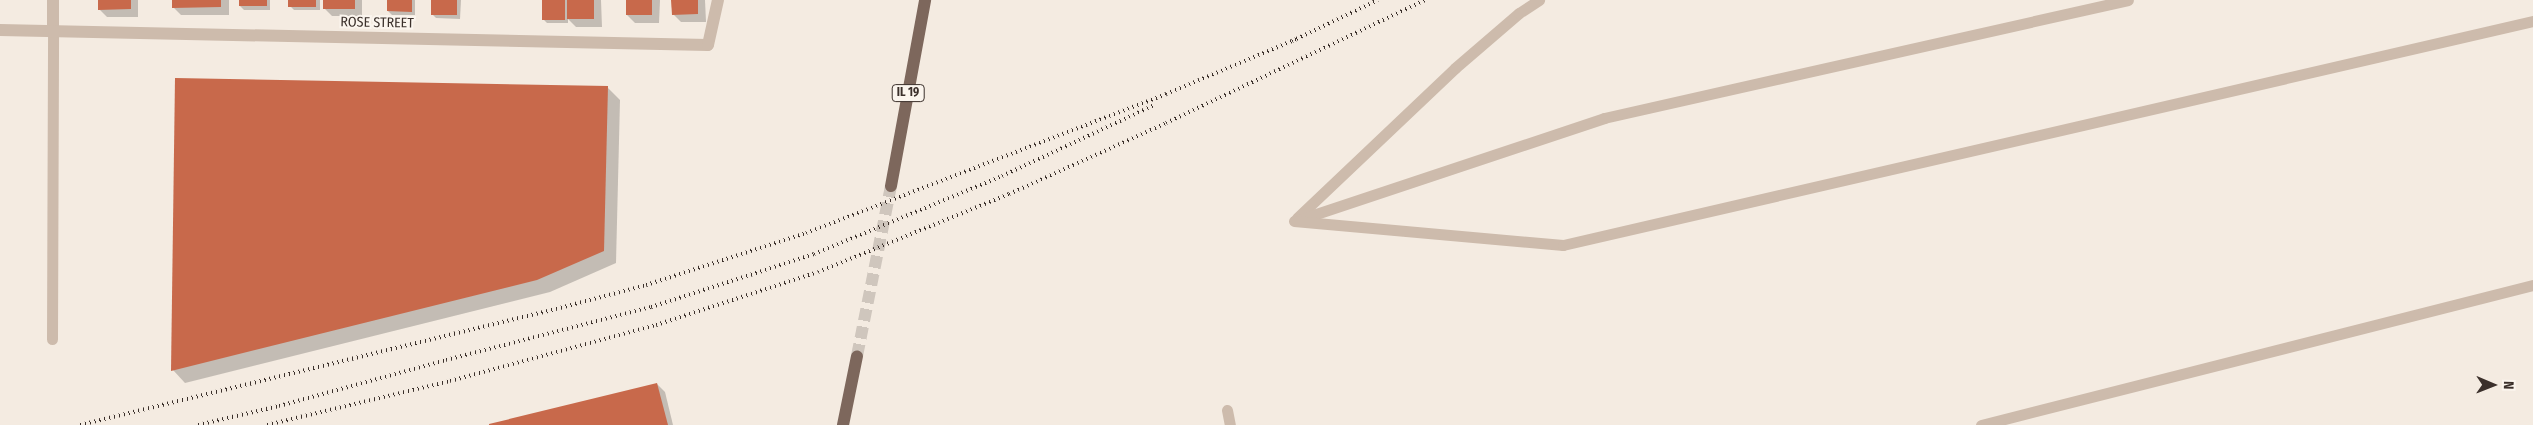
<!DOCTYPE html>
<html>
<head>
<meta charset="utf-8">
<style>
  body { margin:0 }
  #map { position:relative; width:2533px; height:425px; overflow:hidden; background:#f4ebe1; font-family:"Fira Sans Condensed",sans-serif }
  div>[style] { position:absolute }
  .shadow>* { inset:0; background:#0003 }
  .building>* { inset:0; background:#c8694b }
  .primary-tunnel>* { height:12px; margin-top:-6px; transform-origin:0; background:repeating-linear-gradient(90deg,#cfc6bd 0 12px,transparent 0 18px) }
  .service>* { height:11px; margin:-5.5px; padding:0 5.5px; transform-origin:5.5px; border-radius:5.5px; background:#cdbbac }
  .minor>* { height:12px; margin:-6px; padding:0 6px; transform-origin:6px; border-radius:6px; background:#cdbbac }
  .primary>* { height:12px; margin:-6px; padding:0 6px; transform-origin:6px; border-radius:6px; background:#7d675c }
  .rail>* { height:4px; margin-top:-2px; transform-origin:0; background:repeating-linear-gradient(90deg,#3b302b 0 1px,transparent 0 5px) }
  span { translate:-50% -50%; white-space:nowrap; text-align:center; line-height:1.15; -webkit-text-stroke:4px #fbf5ee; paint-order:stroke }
  .shield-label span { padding:1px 4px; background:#fbf5ee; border:1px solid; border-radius:4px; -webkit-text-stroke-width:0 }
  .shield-label { font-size:12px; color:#3b302b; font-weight:700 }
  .street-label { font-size:14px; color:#3b302b }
  .north { position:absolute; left:2468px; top:360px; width:50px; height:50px; -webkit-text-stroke:4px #fbf5ee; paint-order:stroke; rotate:91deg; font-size:14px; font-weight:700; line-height:20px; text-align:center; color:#3b302b }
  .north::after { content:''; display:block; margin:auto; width:18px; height:22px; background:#3b302b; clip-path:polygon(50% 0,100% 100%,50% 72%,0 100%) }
</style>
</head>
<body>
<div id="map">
  <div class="shadow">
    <i style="clip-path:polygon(99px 0,138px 0,138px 17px,107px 17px,99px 9px)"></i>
    <i style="clip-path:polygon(173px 0,229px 0,229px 15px,181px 15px,173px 7px)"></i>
    <i style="clip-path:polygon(240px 0,270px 0,270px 10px,244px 10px,240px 6px)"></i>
    <i style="clip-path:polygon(290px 0,320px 0,320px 10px,294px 10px,290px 6px)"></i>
    <i style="clip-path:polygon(324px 0,362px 0,362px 16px,332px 16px,324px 8px)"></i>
    <i style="clip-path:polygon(388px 0,415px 0,415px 15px,392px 15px,388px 11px)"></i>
    <i style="clip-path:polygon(432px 0,461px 0,460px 19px,436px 18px,432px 14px)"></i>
    <i style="clip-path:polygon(543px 0,601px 0,602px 27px,576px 27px,568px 19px,568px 23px,547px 23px,543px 19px)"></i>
    <i style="clip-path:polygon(627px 0,660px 0,659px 23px,635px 23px,627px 15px)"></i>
    <i style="clip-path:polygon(673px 0,705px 0,706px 22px,681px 22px,673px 14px)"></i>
    <i style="clip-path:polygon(607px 87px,620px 100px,616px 263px,550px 292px,185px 383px,173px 370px)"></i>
    <i style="clip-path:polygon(657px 384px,665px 392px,673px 425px,491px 425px)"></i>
  </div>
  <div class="building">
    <i style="clip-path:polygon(98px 0,131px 0,131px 9px,98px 10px)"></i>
    <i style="clip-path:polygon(172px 0,221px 0,221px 7px,172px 8px)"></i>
    <i style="clip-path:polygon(239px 0,267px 0,267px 6px,239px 6px)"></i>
    <i style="clip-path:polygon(288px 0,316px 0,316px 7px,288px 7px)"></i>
    <i style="clip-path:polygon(323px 0,355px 0,355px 9px,323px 9px)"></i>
    <i style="clip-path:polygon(387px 0,412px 0,412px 12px,387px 11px)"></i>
    <i style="clip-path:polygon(431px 0,457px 0,457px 15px,431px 15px)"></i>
    <i style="clip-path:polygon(542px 0,565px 0,565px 20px,542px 20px)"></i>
    <i style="clip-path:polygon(567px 0,594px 0,594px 19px,567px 19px)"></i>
    <i style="clip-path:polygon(626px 0,652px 0,652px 15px,626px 15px)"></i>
    <i style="clip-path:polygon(671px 0,698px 0,698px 14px,672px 15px)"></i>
    <i style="clip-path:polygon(175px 78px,608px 86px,604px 251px,537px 280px,171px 371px)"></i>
    <i style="clip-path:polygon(657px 383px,668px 425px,489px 425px,489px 424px)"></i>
  </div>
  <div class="primary-tunnel">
    <i style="left:857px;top:356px;width:173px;rotate:-78.7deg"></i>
  </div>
  <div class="service">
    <i style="left:1297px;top:218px;width:218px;rotate:-43.5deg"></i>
    <i style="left:1455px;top:68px;width:84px;rotate:-40.7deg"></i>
    <i style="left:1519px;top:13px;width:24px;rotate:-33deg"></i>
    <i style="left:1298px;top:220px;width:323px;rotate:-18.4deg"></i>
    <i style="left:1604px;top:118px;width:537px;rotate:-12.69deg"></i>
    <i style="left:1294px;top:221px;width:270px;rotate:5.1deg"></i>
    <i style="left:1563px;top:245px;width:996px;rotate:-13deg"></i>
    <i style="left:52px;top:339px;width:308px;rotate:-89.8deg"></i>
    <i style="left:1227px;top:410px;width:15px;rotate:79deg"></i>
    <i style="left:1981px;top:425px;width:569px;rotate:-14.23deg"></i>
  </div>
  <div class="minor">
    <i style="left:53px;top:0;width:31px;rotate:90deg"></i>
    <i style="left:0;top:30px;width:708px;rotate:1.21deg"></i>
    <i style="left:708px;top:45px;width:46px;rotate:-77.5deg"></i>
  </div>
  <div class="primary">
    <i style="left:891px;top:186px;width:189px;rotate:-79.6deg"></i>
    <i style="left:843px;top:425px;width:70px;rotate:-78.5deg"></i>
  </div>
  <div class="rail">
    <i style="left:1292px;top:41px;width:95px;rotate:-25.5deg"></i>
    <i style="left:80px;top:425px;width:490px;rotate:-13.7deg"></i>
    <i style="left:556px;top:309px;width:93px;rotate:-14.9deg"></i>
    <i style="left:646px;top:285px;width:168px;rotate:-18deg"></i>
    <i style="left:806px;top:233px;width:386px;rotate:-21.1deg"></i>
    <i style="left:1166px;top:94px;width:144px;rotate:-22.8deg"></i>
    <i style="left:198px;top:425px;width:83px;rotate:-13.2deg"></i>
    <i style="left:279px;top:406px;width:173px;rotate:-15.4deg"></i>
    <i style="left:446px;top:360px;width:212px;rotate:-14.5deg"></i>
    <i style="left:651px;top:307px;width:171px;rotate:-18deg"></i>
    <i style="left:814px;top:254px;width:204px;rotate:-22.5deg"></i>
    <i style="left:1002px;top:176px;width:168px;rotate:-25deg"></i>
    <i style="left:267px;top:425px;width:188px;rotate:-13.5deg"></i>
    <i style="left:450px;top:381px;width:213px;rotate:-15.2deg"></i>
    <i style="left:656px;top:325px;width:170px;rotate:-18.1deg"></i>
    <i style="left:818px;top:272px;width:206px;rotate:-22.2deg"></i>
    <i style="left:1009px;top:194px;width:172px;rotate:-24.3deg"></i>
    <i style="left:1166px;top:123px;width:287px;rotate:-25.4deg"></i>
  </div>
  <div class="shield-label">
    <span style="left:908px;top:93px">IL 19</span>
  </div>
  <div class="street-label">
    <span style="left:377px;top:23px;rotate:1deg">ROSE STREET</span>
  </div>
  <div class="north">N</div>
</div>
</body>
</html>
